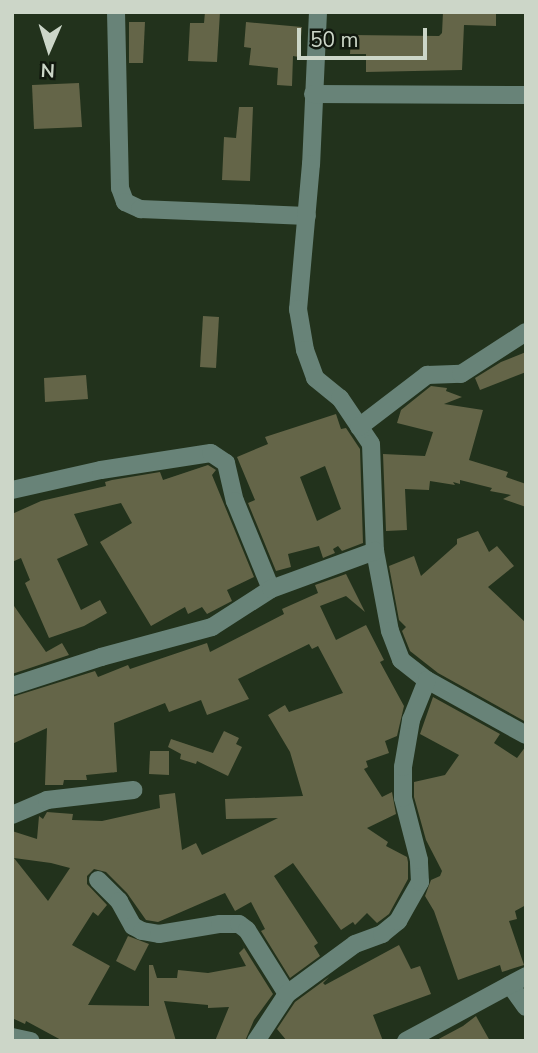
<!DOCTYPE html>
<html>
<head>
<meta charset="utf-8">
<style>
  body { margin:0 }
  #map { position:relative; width:538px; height:1053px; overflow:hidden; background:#22321c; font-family:"Nunito Sans",sans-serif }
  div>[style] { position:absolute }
  .building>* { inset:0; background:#646548 }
  .minor>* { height:18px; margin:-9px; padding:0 9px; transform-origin:9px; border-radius:9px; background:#688378 }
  span { translate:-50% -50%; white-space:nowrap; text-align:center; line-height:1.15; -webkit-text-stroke:7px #11180e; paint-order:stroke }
  .frame { position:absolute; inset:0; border:14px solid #ccd6c8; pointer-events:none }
  .north { position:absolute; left:14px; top:14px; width:70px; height:70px; -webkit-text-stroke:5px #11180e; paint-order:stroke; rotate:183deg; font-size:19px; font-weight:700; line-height:28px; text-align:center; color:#ccd6c8 }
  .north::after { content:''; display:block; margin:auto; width:24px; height:32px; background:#ccd6c8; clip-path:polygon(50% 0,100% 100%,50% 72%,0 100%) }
  .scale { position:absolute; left:297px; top:28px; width:130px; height:32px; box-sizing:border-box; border:4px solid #ccd6c8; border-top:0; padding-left:9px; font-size:21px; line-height:24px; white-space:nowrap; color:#ccd6c8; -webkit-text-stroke:5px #11180e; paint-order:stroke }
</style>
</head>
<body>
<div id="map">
  <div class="building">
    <i style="clip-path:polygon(205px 12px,220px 12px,217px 62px,188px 61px,190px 23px,204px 23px)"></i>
    <i style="clip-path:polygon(443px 12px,496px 12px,496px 26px,464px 25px,462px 70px,366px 72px,366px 54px,350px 54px,351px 35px,439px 36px,442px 33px)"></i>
    <i style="clip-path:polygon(129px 22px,145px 22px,143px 63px,129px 63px)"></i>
    <i style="clip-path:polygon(246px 22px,302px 27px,299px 57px,293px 56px,292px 86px,277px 85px,278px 68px,249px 65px,251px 48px,244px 47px)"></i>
    <i style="clip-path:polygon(79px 83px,82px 127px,34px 129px,32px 85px)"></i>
    <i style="clip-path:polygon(239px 107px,253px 107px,250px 181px,222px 180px,224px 137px,236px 138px)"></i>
    <i style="clip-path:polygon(203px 316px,219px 317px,216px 368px,200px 367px)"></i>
    <i style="clip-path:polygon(526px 352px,526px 372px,480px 390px,475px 378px,501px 362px)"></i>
    <i style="clip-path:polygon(86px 375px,88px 399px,45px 402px,44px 378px)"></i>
    <i style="clip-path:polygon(431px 386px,447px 388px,446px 391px,462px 397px,444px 404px,483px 410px,469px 460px,508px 472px,506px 477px,526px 484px,526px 507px,503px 499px,511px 495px,490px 491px,492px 488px,460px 480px,460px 484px,453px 482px,455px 485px,430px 481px,429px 490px,405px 489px,407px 530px,386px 531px,383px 454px,425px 456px,433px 432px,397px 423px,401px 410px)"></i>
    <i style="clip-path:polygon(evenodd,336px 414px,341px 429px,346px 428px,360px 449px,363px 543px,342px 551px,338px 546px,333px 549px,335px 553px,323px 558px,319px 546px,288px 554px,291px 567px,276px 571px,248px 503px,255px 500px,237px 457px,268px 444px,265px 437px,336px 414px,325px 466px,341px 509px,317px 521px,300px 477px,325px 466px)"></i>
    <i style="clip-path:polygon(208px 465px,216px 470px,212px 475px,254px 577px,227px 590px,232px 601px,207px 614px,202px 607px,188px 614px,185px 607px,151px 626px,100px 542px,132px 523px,121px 503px,74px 514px,88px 545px,57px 559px,81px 610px,100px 600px,107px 613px,84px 626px,49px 638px,25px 583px,30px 580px,21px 558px,12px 562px,12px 514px,41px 501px,106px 486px,105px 482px,112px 480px,160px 472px,163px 480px)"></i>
    <i style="clip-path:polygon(478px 531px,489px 552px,497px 546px,514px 566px,488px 587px,526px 623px,526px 722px,438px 673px,410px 651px,402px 631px,406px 627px,399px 620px,389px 566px,414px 556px,421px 576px,457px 544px,457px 539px)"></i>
    <i style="clip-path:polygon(evenodd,346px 574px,365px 612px,346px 596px,320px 606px,336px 640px,366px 625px,384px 660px,380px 662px,404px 706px,397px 736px,385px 741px,389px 753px,366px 761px,368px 767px,364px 769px,382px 797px,392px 792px,396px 814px,367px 828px,388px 842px,386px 846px,407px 857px,408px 862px,408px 879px,389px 914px,377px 923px,367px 913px,355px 925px,353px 922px,341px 930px,293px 863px,274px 876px,318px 943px,314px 946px,320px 956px,290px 978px,261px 931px,265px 929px,251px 902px,235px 911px,225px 893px,158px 922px,146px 920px,127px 893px,106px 872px,94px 869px,87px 876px,87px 884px,107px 905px,98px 916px,93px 912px,72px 945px,110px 966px,88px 1005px,149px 1006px,149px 965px,153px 965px,157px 978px,177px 978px,178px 970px,208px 973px,246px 966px,239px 953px,244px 948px,241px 943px,273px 994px,254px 1020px,245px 1041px,215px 1041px,229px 1007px,208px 1008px,208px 1005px,164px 1001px,176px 1041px,63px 1041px,26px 1021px,25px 1024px,12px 1018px,12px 831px,37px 839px,39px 816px,43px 819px,47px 812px,73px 814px,72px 820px,102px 821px,160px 808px,159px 795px,175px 793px,182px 850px,196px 843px,202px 855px,278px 818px,226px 819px,225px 799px,303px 796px,290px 752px,268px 715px,285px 705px,289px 712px,343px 693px,318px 646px,312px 649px,309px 644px,238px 679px,249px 699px,207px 715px,201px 700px,169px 712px,165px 703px,114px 723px,117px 772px,86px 775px,87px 780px,64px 780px,63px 785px,45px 785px,47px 728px,12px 744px,12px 697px,95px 671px,98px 677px,128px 665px,130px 669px,207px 643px,210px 652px,284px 614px,282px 609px,318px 593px,315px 585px,346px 574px,14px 858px,51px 863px,70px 868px,48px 901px,14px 858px)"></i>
    <i style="clip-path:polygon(12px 603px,46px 652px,62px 643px,69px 655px,12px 674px)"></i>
    <i style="clip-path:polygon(433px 697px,500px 734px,494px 743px,517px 758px,526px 746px,526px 905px,515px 911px,517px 919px,509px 921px,524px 965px,502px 972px,500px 965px,458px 980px,434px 911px,425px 896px,431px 880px,440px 876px,442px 871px,426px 840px,414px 797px,414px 782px,445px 775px,459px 755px,420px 734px)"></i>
    <i style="clip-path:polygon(224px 731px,239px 738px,236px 744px,242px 747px,228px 776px,197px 761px,196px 764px,180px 759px,181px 754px,168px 747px,171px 739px,213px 753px)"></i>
    <i style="clip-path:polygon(150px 751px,169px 751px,169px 775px,149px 774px)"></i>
    <i style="clip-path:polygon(128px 936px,149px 944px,135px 971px,116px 961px)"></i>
    <i style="clip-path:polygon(399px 945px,411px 969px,420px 966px,431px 994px,373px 1015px,383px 1041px,287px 1041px,277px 1029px,295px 1002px,329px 977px,323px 983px,325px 985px)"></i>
    <i style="clip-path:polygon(476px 1016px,490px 1041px,435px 1041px,463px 1026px)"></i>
  </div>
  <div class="minor">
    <i style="left:116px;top:12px;width:176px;rotate:88.7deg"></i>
    <i style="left:120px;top:188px;width:15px;rotate:70deg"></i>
    <i style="left:125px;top:202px;width:17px;rotate:25deg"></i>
    <i style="left:140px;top:209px;width:167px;rotate:2.4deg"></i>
    <i style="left:318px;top:12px;width:152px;rotate:92.6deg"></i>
    <i style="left:311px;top:164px;width:146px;rotate:95.1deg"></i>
    <i style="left:298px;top:309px;width:42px;rotate:80.3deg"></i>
    <i style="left:305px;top:350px;width:30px;rotate:70deg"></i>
    <i style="left:315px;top:378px;width:32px;rotate:39deg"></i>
    <i style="left:340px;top:398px;width:55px;rotate:56deg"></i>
    <i style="left:371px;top:444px;width:107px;rotate:87.9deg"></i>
    <i style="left:375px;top:551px;width:81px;rotate:79.4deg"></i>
    <i style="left:390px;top:631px;width:31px;rotate:69deg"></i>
    <i style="left:401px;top:660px;width:33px;rotate:38deg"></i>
    <i style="left:427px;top:680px;width:113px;rotate:29.1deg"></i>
    <i style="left:313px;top:94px;width:213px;rotate:0.3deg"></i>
    <i style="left:359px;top:427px;width:86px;rotate:-37.4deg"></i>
    <i style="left:427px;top:375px;width:34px;rotate:-2deg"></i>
    <i style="left:461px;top:374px;width:77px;rotate:-32.9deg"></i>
    <i style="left:12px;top:490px;width:91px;rotate:-12.7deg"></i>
    <i style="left:101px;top:470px;width:111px;rotate:-8.8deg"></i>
    <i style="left:211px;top:453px;width:18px;rotate:34deg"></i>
    <i style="left:226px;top:463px;width:39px;rotate:77deg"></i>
    <i style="left:235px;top:501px;width:95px;rotate:67.8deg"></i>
    <i style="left:12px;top:686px;width:94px;rotate:-18deg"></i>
    <i style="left:101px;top:657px;width:115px;rotate:-15.1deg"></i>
    <i style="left:212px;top:627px;width:70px;rotate:-32.8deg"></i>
    <i style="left:271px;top:589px;width:111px;rotate:-20.1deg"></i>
    <i style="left:12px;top:815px;width:38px;rotate:-23deg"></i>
    <i style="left:47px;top:800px;width:87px;rotate:-6.6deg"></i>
    <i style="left:98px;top:880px;width:30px;rotate:45deg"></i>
    <i style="left:119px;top:901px;width:29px;rotate:61deg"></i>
    <i style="left:133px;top:926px;width:10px;rotate:29deg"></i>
    <i style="left:142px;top:931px;width:17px;rotate:10deg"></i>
    <i style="left:159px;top:934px;width:62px;rotate:-9.3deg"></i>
    <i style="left:220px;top:924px;width:19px"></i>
    <i style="left:239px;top:924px;width:10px;rotate:37deg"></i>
    <i style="left:247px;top:930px;width:75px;rotate:58deg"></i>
    <i style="left:510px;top:985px;width:27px;rotate:54deg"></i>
    <i style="left:12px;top:1037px;width:19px;rotate:12deg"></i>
    <i style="left:256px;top:1041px;width:56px;rotate:-56.6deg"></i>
    <i style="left:287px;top:994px;width:84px;rotate:-36.3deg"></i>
    <i style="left:355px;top:944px;width:29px;rotate:-20deg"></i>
    <i style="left:382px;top:934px;width:21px;rotate:-39deg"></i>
    <i style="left:398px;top:921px;width:45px;rotate:-60.6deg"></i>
    <i style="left:420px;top:882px;width:22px;rotate:-93deg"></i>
    <i style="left:419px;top:860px;width:64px;rotate:-104.5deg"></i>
    <i style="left:403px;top:798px;width:31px;rotate:-90deg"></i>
    <i style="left:403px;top:767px;width:48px;rotate:-80.3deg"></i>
    <i style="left:411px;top:720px;width:43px;rotate:-68.2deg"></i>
    <i style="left:406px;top:1041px;width:136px;rotate:-28.4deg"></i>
  </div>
  <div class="frame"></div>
  <div class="north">N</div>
  <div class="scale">50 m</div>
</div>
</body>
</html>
